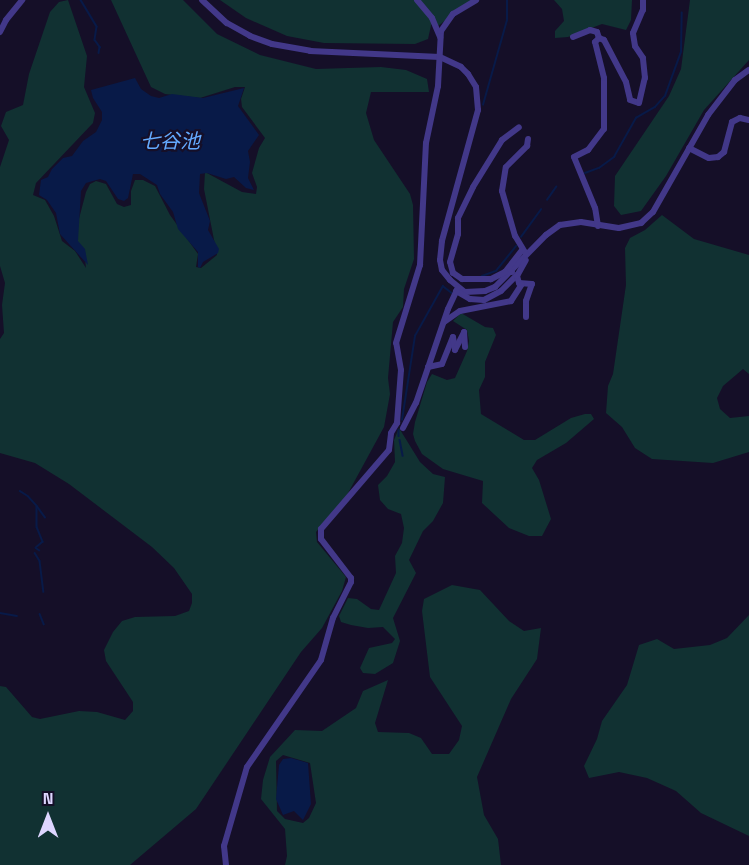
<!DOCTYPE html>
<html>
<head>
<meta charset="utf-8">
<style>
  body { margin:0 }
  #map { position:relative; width:749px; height:865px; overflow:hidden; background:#150f28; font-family:"Space Grotesk","Noto Sans JP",sans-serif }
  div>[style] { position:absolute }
  .green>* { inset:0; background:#113132 }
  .water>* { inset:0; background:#081a48 }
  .stream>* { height:1.5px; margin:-0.75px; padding:0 0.75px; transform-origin:0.75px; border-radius:0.75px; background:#081a48 }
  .minor>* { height:6px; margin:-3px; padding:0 3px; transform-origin:3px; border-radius:3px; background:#423889 }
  span { translate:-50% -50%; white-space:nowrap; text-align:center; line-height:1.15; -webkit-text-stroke:4.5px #150f28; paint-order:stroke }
  .water-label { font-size:20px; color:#64aaff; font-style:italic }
  .north { position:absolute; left:18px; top:787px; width:60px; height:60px; -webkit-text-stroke:4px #150f28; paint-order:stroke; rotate:0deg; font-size:16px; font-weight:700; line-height:24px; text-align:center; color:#ded6ff }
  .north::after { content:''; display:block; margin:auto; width:21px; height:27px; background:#ded6ff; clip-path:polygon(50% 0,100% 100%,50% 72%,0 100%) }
</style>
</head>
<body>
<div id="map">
  <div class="green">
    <i style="clip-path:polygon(68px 0,87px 56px,84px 87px,95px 113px,93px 123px,36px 183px,33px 195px,45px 200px,54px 216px,62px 241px,75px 251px,86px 268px,85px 259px,78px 249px,75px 234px,86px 192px,90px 184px,96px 181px,106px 184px,117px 204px,124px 207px,131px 205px,131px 191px,135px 180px,143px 180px,155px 186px,170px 215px,198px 254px,196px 267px,201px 268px,217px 255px,204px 189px,205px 172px,242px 192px,256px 194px,257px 187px,252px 173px,259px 148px,265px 138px,242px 107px,241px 99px,245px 87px,235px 87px,200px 98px,165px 94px,151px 87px,111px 0,183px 0,217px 34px,260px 55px,316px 69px,381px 67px,406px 70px,427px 79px,429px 92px,371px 92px,366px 113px,374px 140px,410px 194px,413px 205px,414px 259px,404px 289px,403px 307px,393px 322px,388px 378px,390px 394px,384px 427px,347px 495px,316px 532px,317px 542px,346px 577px,342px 591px,322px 628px,301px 652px,196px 809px,130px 865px,0 865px,0 686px,6px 687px,32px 717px,40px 719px,79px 711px,97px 712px,125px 720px,133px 711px,133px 702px,106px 661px,104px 650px,113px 632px,122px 621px,135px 617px,175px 616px,189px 611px,192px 603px,192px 594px,174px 568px,152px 547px,69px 484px,35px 463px,0 453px,0 339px,4px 333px,2px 305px,5px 283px,0 266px,0 167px,9px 140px,1px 126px,6px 112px,23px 105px,29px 74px,50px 12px,59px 2px)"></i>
    <i style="clip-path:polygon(220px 0,415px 0,432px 21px,428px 39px,415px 44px,324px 43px,287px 36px,246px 18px)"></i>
    <i style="clip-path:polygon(418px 0,472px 0,438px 26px)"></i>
    <i style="clip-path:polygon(554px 0,632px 0,631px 20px,626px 30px,602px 24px,568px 37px,555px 38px,555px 31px,564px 21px,562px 9px)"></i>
    <i style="clip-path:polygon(690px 0,749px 0,749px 60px,704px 110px,666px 176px,641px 211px,621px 215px,614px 206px,615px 176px,669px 96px,681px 69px)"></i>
    <i style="clip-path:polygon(662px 215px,694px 239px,749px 255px,749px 374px,743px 369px,723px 386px,717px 398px,720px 409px,730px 418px,749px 416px,749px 452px,713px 463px,652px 459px,635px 448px,622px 427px,606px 413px,608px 386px,613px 374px,626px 285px,625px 248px,630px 238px,645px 230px)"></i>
    <i style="clip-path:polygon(461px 313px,485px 327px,493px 328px,496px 335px,485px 362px,485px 377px,479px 390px,481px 414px,524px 440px,535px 440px,571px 418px,585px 414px,591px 414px,594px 419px,566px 443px,537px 460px,532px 468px,539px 480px,551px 519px,542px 536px,529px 536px,509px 528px,482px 503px,483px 481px,443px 469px,422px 454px,415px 441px,413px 434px,415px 422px,427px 382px,432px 374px,447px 380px,455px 378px,467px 351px,469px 341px,467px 330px,453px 321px)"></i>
    <i style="clip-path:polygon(399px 428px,420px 462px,433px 474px,445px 477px,443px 503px,433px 521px,423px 531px,409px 560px,416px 573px,393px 618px,400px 641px,393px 663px,375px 674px,363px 673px,360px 668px,369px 648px,392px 643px,395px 639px,383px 627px,368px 628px,351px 625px,341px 622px,339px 616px,348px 598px,357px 599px,371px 609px,379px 610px,396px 573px,395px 556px,402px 543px,404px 528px,401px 514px,388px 509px,380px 500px,378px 485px,387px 476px,395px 462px,394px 440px)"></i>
    <i style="clip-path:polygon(evenodd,452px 585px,480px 590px,509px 621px,524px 631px,541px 628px,537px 659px,511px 699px,477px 777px,484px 815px,498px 839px,501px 865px,285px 865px,287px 856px,285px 829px,261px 799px,263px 780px,270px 757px,295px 730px,322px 731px,356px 708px,363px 691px,388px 680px,375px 723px,378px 732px,409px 733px,421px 738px,432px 754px,449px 754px,459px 740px,462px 726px,430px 677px,422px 611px,424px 599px,452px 585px,283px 755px,310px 763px,316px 803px,309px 818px,303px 823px,285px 819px,277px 811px,276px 761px,283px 755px)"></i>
    <i style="clip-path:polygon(749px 615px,749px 836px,701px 813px,676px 791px,647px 778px,619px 772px,589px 778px,584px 766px,597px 739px,602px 721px,627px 685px,639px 645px,657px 639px,674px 649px,710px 645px,727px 638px)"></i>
  </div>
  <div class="water">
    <i style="clip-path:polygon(135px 78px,141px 89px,151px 96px,159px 98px,172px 94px,203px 98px,244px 88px,238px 106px,259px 135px,248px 151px,250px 162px,248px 178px,254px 190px,246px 188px,234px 177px,226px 179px,207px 173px,200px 174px,199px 193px,210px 221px,208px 230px,219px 249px,218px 253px,203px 262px,200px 268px,198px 267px,198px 252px,178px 229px,173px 212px,160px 194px,157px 185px,140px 174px,133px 174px,128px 198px,124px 201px,118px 199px,106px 181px,100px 179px,86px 183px,81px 191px,78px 241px,85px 249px,88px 265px,60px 234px,56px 213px,47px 200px,39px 195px,41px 180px,48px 177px,52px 169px,63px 158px,72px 156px,83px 141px,96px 132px,102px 120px,102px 112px,93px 98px,91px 90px)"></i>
    <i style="clip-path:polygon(291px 758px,308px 763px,311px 804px,303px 820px,294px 811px,283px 815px,276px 799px,279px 765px,283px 759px)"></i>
  </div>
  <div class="stream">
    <i style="left:81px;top:0;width:31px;rotate:59deg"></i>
    <i style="left:97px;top:27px;width:13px;rotate:99deg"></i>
    <i style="left:95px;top:40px;width:9px;rotate:54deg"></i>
    <i style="left:100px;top:47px;width:6px;rotate:99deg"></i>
    <i style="left:483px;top:105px;width:88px;rotate:-74.2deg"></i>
    <i style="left:507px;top:20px;width:20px;rotate:-90deg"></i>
    <i style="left:585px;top:173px;width:15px;rotate:-20deg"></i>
    <i style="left:599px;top:168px;width:19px;rotate:-36deg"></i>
    <i style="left:614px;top:157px;width:45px;rotate:-60.6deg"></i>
    <i style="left:636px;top:118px;width:22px;rotate:-30deg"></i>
    <i style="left:655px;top:107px;width:15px;rotate:-48deg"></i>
    <i style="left:665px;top:96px;width:47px;rotate:-70deg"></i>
    <i style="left:681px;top:52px;width:39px;rotate:-89deg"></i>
    <i style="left:547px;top:200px;width:16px;rotate:-55deg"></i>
    <i style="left:521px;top:237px;width:34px;rotate:-54deg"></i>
    <i style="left:482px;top:276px;width:15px;rotate:-20deg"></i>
    <i style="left:496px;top:271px;width:32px;rotate:-51deg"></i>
    <i style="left:402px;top:420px;width:85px;rotate:-81.2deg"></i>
    <i style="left:415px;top:336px;width:57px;rotate:-60.8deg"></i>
    <i style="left:443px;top:286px;width:11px;rotate:38deg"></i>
    <i style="left:399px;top:430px;width:6px;rotate:90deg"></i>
    <i style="left:400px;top:440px;width:16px;rotate:79deg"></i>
    <i style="left:20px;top:491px;width:9px;rotate:32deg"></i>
    <i style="left:28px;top:496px;width:13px;rotate:48deg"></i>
    <i style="left:37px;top:506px;width:21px;rotate:90deg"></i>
    <i style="left:37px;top:527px;width:16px;rotate:68deg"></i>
    <i style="left:43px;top:542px;width:9px;rotate:139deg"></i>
    <i style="left:36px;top:548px;width:4px;rotate:34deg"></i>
    <i style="left:37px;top:506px;width:14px;rotate:54deg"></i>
    <i style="left:35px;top:553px;width:9px;rotate:58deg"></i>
    <i style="left:40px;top:561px;width:31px;rotate:83deg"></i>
    <i style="left:0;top:613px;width:17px;rotate:10deg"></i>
    <i style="left:40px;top:614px;width:11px;rotate:68deg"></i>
  </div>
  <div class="minor">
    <i style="left:202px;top:0;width:34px;rotate:43deg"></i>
    <i style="left:227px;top:23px;width:26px;rotate:29deg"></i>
    <i style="left:250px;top:36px;width:23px;rotate:20deg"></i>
    <i style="left:272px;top:44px;width:39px;rotate:10deg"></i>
    <i style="left:310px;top:51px;width:130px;rotate:2.6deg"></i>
    <i style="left:440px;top:57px;width:23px;rotate:25deg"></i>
    <i style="left:461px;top:67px;width:10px;rotate:45deg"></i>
    <i style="left:468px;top:74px;width:15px;rotate:58deg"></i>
    <i style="left:476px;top:87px;width:23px;rotate:85deg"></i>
    <i style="left:478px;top:110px;width:136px;rotate:105.4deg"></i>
    <i style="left:442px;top:241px;width:19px;rotate:96deg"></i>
    <i style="left:440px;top:260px;width:10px;rotate:79deg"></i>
    <i style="left:442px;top:270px;width:13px;rotate:51deg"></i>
    <i style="left:450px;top:280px;width:19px;rotate:39deg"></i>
    <i style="left:465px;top:292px;width:20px;rotate:-3deg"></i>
    <i style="left:485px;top:291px;width:11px;rotate:-22deg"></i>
    <i style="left:495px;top:287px;width:73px;rotate:-45.6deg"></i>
    <i style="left:546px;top:235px;width:17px;rotate:-36deg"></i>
    <i style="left:560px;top:225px;width:21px;rotate:-8deg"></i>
    <i style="left:581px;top:222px;width:38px;rotate:9deg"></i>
    <i style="left:619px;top:228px;width:23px;rotate:-13deg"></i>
    <i style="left:641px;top:223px;width:16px;rotate:-43deg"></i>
    <i style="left:653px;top:212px;width:112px;rotate:-60.4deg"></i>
    <i style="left:708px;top:115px;width:44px;rotate:-52.4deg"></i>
    <i style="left:735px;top:80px;width:17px;rotate:-36deg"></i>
    <i style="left:417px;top:0;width:23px;rotate:50deg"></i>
    <i style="left:432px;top:18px;width:21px;rotate:67deg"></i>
    <i style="left:0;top:32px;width:13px;rotate:-63deg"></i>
    <i style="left:6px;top:20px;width:26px;rotate:-51deg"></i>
    <i style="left:573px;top:37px;width:18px;rotate:-22deg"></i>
    <i style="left:590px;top:30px;width:7px;rotate:16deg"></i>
    <i style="left:597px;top:32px;width:6px;rotate:72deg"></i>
    <i style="left:689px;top:148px;width:22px;rotate:27deg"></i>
    <i style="left:709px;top:158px;width:9px;rotate:-6deg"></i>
    <i style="left:718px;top:157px;width:8px;rotate:-40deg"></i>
    <i style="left:724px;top:152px;width:31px;rotate:-75deg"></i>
    <i style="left:732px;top:122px;width:9px;rotate:-27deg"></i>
    <i style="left:740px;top:118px;width:9px;rotate:13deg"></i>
    <i style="left:598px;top:226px;width:18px;rotate:-99deg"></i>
    <i style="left:595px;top:208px;width:55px;rotate:-112.4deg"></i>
    <i style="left:574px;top:157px;width:16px;rotate:-27deg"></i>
    <i style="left:588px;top:150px;width:26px;rotate:-53deg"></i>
    <i style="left:604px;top:129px;width:51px;rotate:-90deg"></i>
    <i style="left:604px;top:78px;width:37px;rotate:-104deg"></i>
    <i style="left:595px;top:42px;width:6px;rotate:-45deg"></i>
    <i style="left:599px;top:38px;width:5px;rotate:22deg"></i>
    <i style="left:604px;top:40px;width:47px;rotate:62.4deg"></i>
    <i style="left:626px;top:82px;width:18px;rotate:77deg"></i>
    <i style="left:630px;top:100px;width:9px;rotate:18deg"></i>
    <i style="left:639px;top:103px;width:26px;rotate:-77deg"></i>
    <i style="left:645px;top:78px;width:20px;rotate:-96deg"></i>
    <i style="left:643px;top:58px;width:14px;rotate:-124deg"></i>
    <i style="left:635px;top:46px;width:13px;rotate:-99deg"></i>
    <i style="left:633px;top:33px;width:25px;rotate:-67deg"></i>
    <i style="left:643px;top:10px;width:10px;rotate:-90deg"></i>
    <i style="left:526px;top:254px;width:21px;rotate:-121deg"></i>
    <i style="left:515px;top:236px;width:47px;rotate:-106.1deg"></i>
    <i style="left:502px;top:191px;width:24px;rotate:-81deg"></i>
    <i style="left:506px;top:167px;width:30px;rotate:-45deg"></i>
    <i style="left:527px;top:146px;width:7px;rotate:-82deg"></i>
    <i style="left:505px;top:272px;width:28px;rotate:-52deg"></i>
    <i style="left:512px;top:272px;width:7px;rotate:180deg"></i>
    <i style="left:505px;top:272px;width:16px;rotate:153deg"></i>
    <i style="left:491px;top:279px;width:29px;rotate:180deg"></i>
    <i style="left:462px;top:279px;width:11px;rotate:-146deg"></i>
    <i style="left:453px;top:273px;width:11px;rotate:-105deg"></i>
    <i style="left:450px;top:262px;width:29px;rotate:-74deg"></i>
    <i style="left:458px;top:234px;width:16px;rotate:-90deg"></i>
    <i style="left:458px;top:218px;width:34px;rotate:-64deg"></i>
    <i style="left:473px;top:187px;width:55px;rotate:-58.3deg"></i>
    <i style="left:502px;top:140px;width:21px;rotate:-37deg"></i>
    <i style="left:456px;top:291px;width:16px;rotate:30deg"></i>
    <i style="left:470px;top:299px;width:14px;rotate:4deg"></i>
    <i style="left:484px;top:300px;width:19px;rotate:-28deg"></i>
    <i style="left:501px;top:291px;width:23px;rotate:-45deg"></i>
    <i style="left:526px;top:317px;width:16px;rotate:-90deg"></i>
    <i style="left:526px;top:301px;width:18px;rotate:-71deg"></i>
    <i style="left:532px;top:284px;width:13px;rotate:-176deg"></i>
    <i style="left:519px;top:283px;width:7px;rotate:-106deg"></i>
    <i style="left:517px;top:276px;width:18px;rotate:-61deg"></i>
    <i style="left:444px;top:322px;width:19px;rotate:-35deg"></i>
    <i style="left:460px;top:311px;width:52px;rotate:-11.1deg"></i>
    <i style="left:511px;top:301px;width:20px;rotate:-57deg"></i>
    <i style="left:428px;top:367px;width:14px;rotate:-12deg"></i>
    <i style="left:442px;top:364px;width:29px;rotate:-68deg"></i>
    <i style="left:453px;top:337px;width:13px;rotate:81deg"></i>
    <i style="left:455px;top:350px;width:20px;rotate:-63deg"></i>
    <i style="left:464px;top:332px;width:15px;rotate:86deg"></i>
    <i style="left:403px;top:428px;width:28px;rotate:-63deg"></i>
    <i style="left:416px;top:403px;width:99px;rotate:-71.2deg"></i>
    <i style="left:448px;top:309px;width:23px;rotate:-65deg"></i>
    <i style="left:226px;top:865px;width:19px;rotate:-96deg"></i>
    <i style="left:224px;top:846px;width:82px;rotate:-73.8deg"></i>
    <i style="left:247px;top:767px;width:130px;rotate:-55.3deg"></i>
    <i style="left:321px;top:660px;width:44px;rotate:-74.1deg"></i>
    <i style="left:333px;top:618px;width:40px;rotate:-63.4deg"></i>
    <i style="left:351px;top:582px;width:4px;rotate:-90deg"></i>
    <i style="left:351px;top:578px;width:49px;rotate:-127.6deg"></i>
    <i style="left:321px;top:539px;width:10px;rotate:-90deg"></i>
    <i style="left:321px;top:529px;width:104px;rotate:-49.3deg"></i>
    <i style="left:389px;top:450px;width:17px;rotate:-83deg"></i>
    <i style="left:391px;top:433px;width:12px;rotate:-59deg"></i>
    <i style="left:397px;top:423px;width:53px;rotate:-85.7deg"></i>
    <i style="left:401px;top:370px;width:27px;rotate:-100deg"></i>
    <i style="left:396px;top:343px;width:82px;rotate:-72.9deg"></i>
    <i style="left:420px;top:265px;width:122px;rotate:-87.2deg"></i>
    <i style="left:426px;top:143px;width:58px;rotate:-78.1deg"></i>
    <i style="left:438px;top:86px;width:55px;rotate:-86.9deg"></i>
    <i style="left:441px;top:31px;width:21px;rotate:-55deg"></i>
    <i style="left:453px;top:14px;width:27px;rotate:-31deg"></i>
  </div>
  <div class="water-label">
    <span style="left:170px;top:141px">七谷池</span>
  </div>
  <div class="north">N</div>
</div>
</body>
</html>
